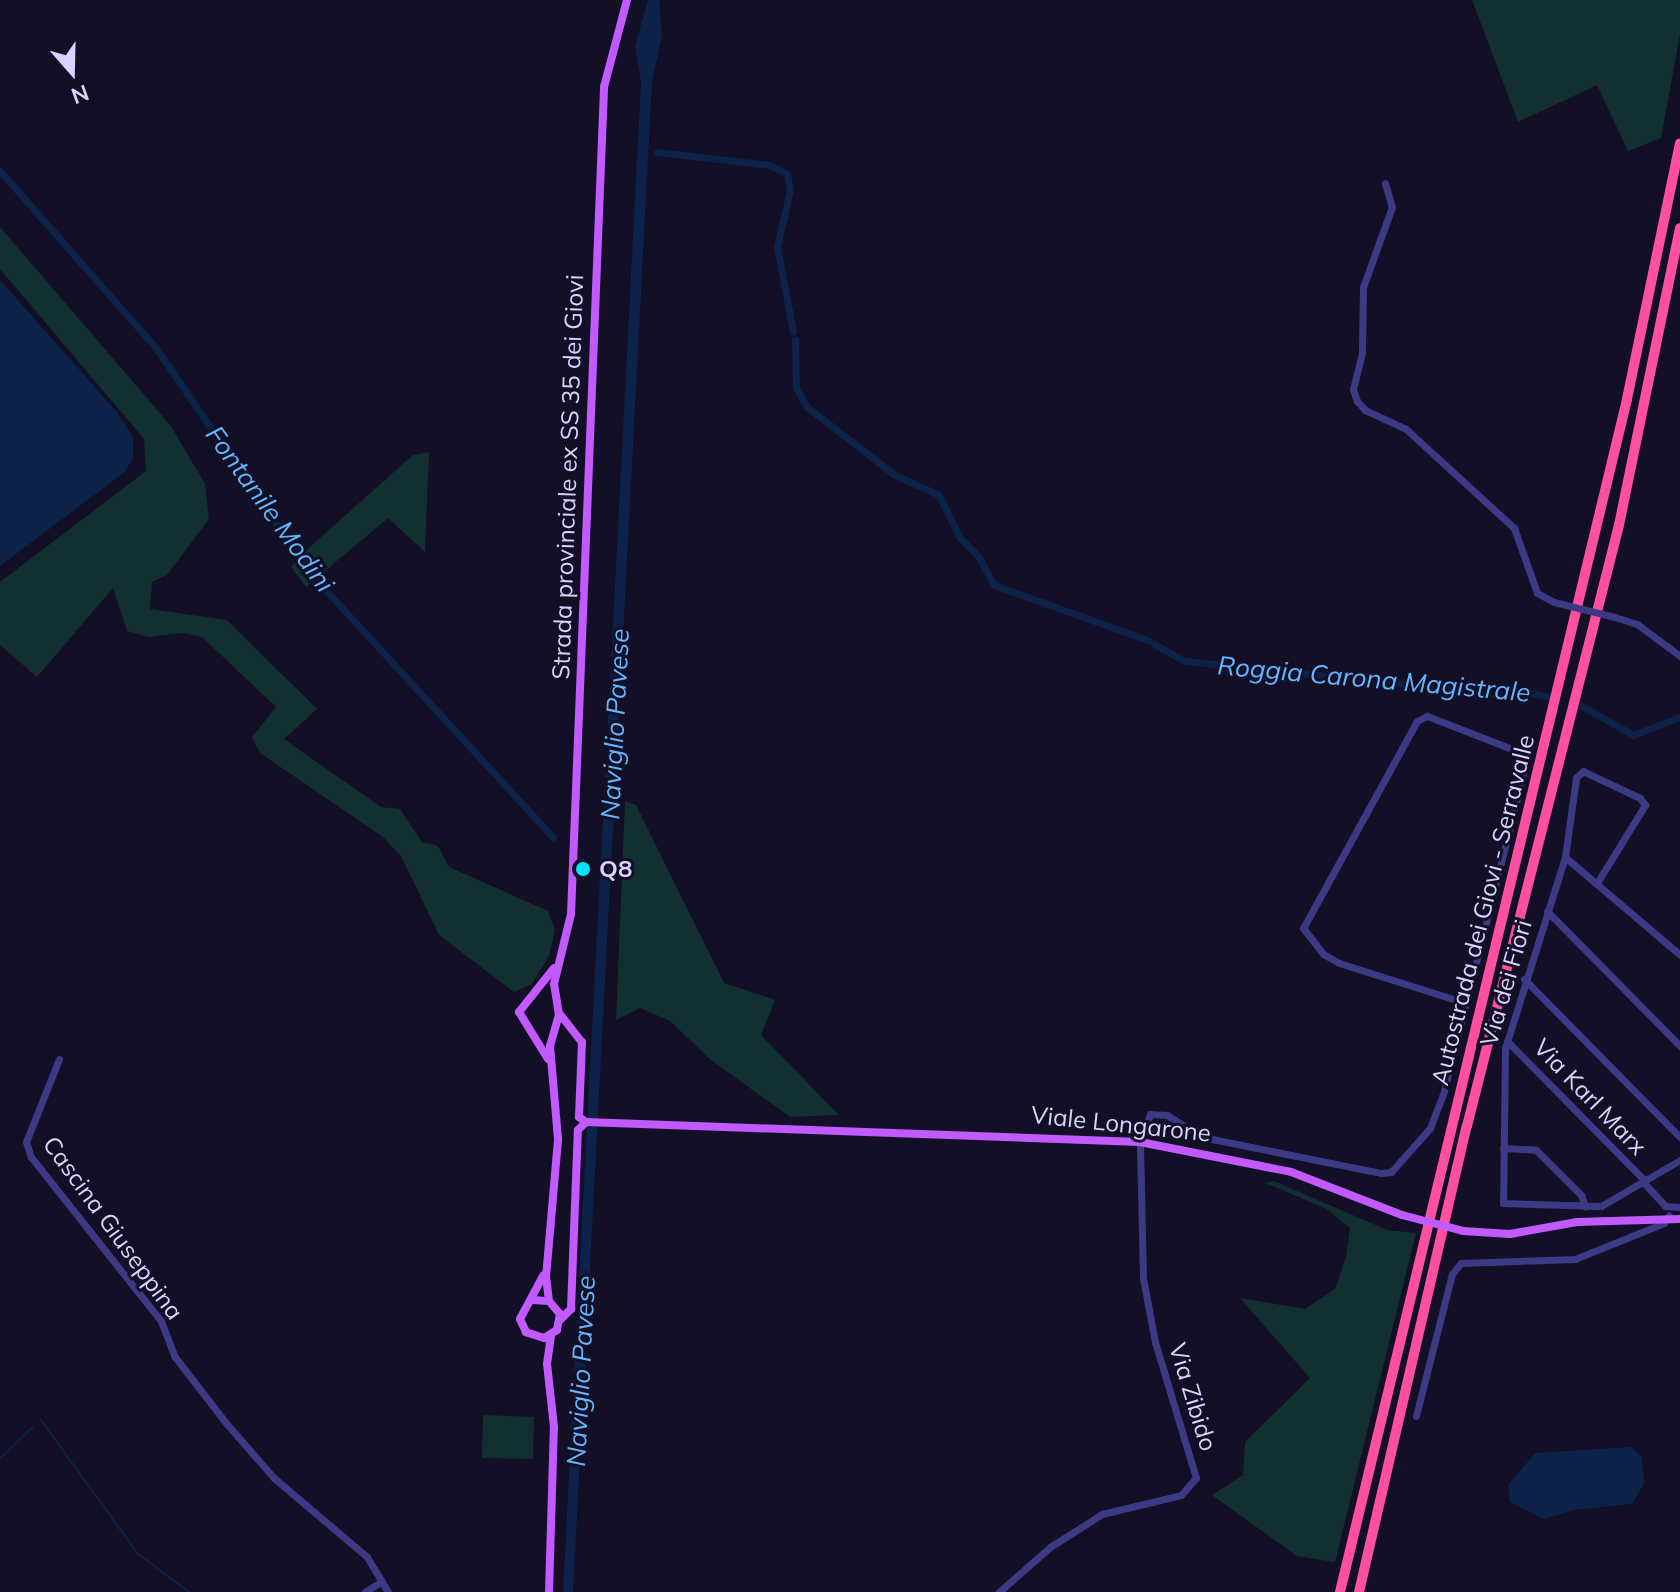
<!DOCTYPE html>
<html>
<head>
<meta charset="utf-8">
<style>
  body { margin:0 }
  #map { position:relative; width:1680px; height:1592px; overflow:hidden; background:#130f26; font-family:Mulish,sans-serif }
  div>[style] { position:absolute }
  .green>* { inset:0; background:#12302f }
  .water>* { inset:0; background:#0c2248 }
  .stream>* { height:2px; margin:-1px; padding:0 1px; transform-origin:1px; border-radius:1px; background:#0c2248 }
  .canal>* { height:7px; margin:-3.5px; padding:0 3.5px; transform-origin:3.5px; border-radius:3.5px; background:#0c2248 }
  .minor>* { height:7px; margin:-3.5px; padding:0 3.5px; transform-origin:3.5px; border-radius:3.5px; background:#3d3a85 }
  .major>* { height:8px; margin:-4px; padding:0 4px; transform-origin:4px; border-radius:4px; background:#c25bff }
  .highway>* { height:10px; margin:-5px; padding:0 5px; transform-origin:5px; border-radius:5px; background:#ff4fa3 }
  .minor-bridge>* { height:7px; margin:-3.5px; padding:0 3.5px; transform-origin:3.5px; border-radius:3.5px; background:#3d3a85 }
  .major-bridge>* { height:8px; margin:-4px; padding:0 4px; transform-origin:4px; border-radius:4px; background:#c25bff }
  .dots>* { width:22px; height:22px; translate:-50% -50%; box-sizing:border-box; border:4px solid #130f26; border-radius:50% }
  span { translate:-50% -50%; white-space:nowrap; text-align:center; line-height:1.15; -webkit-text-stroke:6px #130f26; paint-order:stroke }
  .street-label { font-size:24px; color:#d9d4ff }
  .poi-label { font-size:24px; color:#d9d4ff; font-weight:700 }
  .left { translate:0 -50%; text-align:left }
  .water-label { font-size:26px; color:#62b6ff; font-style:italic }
  .north { position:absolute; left:32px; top:32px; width:80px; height:80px; -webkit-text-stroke:6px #130f26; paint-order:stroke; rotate:160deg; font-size:22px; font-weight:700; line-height:32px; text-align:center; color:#d9d4ff }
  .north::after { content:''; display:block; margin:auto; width:28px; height:36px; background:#d9d4ff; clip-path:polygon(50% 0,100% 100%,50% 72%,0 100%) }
</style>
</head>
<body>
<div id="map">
  <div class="green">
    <i style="clip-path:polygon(1472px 0,1680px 0,1680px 35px,1661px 138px,1628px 151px,1597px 85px,1518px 122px)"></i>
    <i style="clip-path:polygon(0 227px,171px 426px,205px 484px,209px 519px,167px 575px,152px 582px,150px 609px,227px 620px,317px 709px,284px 739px,381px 807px,400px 809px,422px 842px,438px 846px,449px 867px,548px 911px,555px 930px,549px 956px,532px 984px,514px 992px,439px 935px,401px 856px,383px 837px,260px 753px,252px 737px,276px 707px,202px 637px,182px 633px,149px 637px,127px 631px,113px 588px,37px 677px,0 645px,0 582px,146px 471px,144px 439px,0 269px)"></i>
    <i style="clip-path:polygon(429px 452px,425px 552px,388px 518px,306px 587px,291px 567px,303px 553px,413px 455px)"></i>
    <i style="clip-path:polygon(625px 801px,636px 805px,724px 983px,775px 1000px,761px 1035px,839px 1115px,790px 1117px,711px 1060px,670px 1021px,640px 1008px,616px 1020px)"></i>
    <i style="clip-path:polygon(1274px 1181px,1387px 1230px,1416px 1233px,1335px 1562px,1297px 1556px,1212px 1495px,1243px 1475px,1245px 1442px,1310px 1378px,1240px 1298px,1305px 1309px,1335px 1289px,1346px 1257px,1350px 1228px,1327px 1209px,1265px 1183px)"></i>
    <i style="clip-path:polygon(483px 1415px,534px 1417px,533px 1459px,482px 1458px)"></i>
  </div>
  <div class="water">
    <i style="clip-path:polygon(648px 0,659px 0,662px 36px,652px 82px,573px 1592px,563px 1592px,641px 82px,635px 46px)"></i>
    <i style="clip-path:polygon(0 280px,116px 411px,133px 437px,133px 458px,125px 472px,0 566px)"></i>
    <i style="clip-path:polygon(1631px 1447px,1642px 1457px,1644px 1484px,1632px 1504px,1574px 1510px,1544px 1519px,1510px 1502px,1508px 1485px,1535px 1453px)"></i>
  </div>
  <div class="stream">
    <i style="left:41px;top:1420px;width:165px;rotate:54.1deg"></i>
    <i style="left:138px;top:1554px;width:64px;rotate:36.7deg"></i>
    <i style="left:0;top:1458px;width:45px;rotate:-43.2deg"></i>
  </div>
  <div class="canal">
    <i style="left:657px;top:152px;width:114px;rotate:6.6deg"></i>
    <i style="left:770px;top:165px;width:19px;rotate:28deg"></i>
    <i style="left:787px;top:174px;width:16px;rotate:79deg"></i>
    <i style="left:790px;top:190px;width:58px;rotate:102.8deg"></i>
    <i style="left:777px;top:247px;width:86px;rotate:79.3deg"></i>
    <i style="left:0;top:171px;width:236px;rotate:48.6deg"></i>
    <i style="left:156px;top:348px;width:273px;rotate:55.6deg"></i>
    <i style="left:310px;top:573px;width:359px;rotate:47.4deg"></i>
    <i style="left:795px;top:340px;width:48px;rotate:88.8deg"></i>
    <i style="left:796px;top:388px;width:22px;rotate:60deg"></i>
    <i style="left:807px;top:407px;width:111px;rotate:37.7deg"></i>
    <i style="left:895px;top:475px;width:48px;rotate:24.4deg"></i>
    <i style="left:939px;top:495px;width:48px;rotate:64deg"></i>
    <i style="left:960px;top:538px;width:25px;rotate:45deg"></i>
    <i style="left:978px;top:556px;width:33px;rotate:61deg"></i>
    <i style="left:994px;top:585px;width:164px;rotate:19.7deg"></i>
    <i style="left:1154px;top:644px;width:35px;rotate:29deg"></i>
    <i style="left:1185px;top:661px;width:307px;rotate:6deg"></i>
    <i style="left:1490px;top:693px;width:19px;rotate:-16deg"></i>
    <i style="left:1508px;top:688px;width:43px;rotate:12.1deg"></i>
    <i style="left:1582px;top:706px;width:59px;rotate:29.6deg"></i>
    <i style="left:1633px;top:735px;width:50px;rotate:-21deg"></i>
  </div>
  <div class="minor">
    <i style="left:1385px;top:183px;width:25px;rotate:74deg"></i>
    <i style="left:1392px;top:207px;width:85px;rotate:109.9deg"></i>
    <i style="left:1363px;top:287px;width:66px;rotate:90.9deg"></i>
    <i style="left:1362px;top:353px;width:37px;rotate:104deg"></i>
    <i style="left:1353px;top:389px;width:13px;rotate:72deg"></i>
    <i style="left:1357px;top:401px;width:12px;rotate:48deg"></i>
    <i style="left:1365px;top:410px;width:45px;rotate:24.9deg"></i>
    <i style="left:1406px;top:429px;width:147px;rotate:42.5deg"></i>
    <i style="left:1514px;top:528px;width:69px;rotate:70.5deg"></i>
    <i style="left:1537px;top:593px;width:19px;rotate:28deg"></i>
    <i style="left:1615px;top:617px;width:23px;rotate:18deg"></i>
    <i style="left:1637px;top:624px;width:54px;rotate:36.7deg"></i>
    <i style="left:1565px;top:857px;width:151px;rotate:40.4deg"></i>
    <i style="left:1597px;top:883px;width:92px;rotate:-58.4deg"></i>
    <i style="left:1645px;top:805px;width:9px;rotate:-126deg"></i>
    <i style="left:1640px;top:798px;width:63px;rotate:-154.7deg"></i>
    <i style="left:1583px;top:771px;width:10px;rotate:135deg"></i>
    <i style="left:1576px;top:778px;width:80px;rotate:97.9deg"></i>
    <i style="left:1565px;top:857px;width:200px;rotate:107.4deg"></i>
    <i style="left:1505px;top:1048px;width:155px;rotate:90.7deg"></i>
    <i style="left:1503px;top:1203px;width:98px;rotate:1.8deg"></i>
    <i style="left:1601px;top:1206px;width:91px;rotate:-30.2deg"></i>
    <i style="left:1547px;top:911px;width:190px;rotate:45.4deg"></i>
    <i style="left:1524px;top:979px;width:222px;rotate:45.4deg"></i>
    <i style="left:1507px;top:1041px;width:197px;rotate:45.4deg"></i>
    <i style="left:59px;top:1059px;width:89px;rotate:111.7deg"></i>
    <i style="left:26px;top:1142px;width:16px;rotate:72deg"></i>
    <i style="left:31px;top:1157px;width:209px;rotate:51.6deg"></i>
    <i style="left:161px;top:1321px;width:39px;rotate:69deg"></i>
    <i style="left:175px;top:1357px;width:83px;rotate:52.3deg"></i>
    <i style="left:226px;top:1423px;width:73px;rotate:48.9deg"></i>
    <i style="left:274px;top:1478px;width:122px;rotate:40.3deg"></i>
    <i style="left:367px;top:1557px;width:41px;rotate:59deg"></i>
    <i style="left:1503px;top:1148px;width:33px;rotate:3deg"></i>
    <i style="left:1536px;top:1150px;width:64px;rotate:45deg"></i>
    <i style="left:1581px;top:1195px;width:12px;rotate:70deg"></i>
    <i style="left:1643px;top:1182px;width:33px;rotate:47deg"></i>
    <i style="left:1665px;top:1206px;width:15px;rotate:4deg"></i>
    <i style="left:1416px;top:1416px;width:146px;rotate:-75.8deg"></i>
    <i style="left:1452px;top:1274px;width:14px;rotate:-51deg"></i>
    <i style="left:1461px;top:1263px;width:114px;rotate:-2deg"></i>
    <i style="left:1575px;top:1259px;width:96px;rotate:-22deg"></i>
    <i style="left:1664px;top:1223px;width:9px;rotate:-58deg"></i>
    <i style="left:365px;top:1592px;width:20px;rotate:-33deg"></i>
    <i style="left:999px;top:1592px;width:68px;rotate:-41.4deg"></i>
    <i style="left:1050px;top:1547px;width:62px;rotate:-32.4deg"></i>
    <i style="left:1102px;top:1514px;width:81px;rotate:-13.5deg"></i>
    <i style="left:1181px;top:1495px;width:23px;rotate:-49deg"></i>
    <i style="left:1196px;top:1478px;width:142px;rotate:-106.8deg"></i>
    <i style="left:1155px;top:1342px;width:65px;rotate:-100.6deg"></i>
    <i style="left:1143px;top:1278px;width:136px;rotate:-91.3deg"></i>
    <i style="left:1140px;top:1142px;width:30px;rotate:-70deg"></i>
    <i style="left:1150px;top:1114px;width:17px;rotate:3deg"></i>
    <i style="left:1167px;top:1115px;width:41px;rotate:32.2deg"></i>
    <i style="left:1202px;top:1137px;width:183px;rotate:11.4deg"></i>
    <i style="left:1381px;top:1173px;width:10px;rotate:-6deg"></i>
    <i style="left:1391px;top:1172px;width:59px;rotate:-48.4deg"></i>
    <i style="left:1430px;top:1128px;width:40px;rotate:-69deg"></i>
    <i style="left:1444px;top:1091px;width:91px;rotate:-76deg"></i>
    <i style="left:1466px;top:1003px;width:244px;rotate:-76deg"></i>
    <i style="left:1525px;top:766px;width:17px;rotate:-118deg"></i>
    <i style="left:1517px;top:751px;width:97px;rotate:-158.7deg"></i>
    <i style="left:1427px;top:716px;width:11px;rotate:153deg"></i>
    <i style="left:1417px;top:721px;width:236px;rotate:118.8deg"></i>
    <i style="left:1303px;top:928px;width:33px;rotate:52deg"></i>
    <i style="left:1323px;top:954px;width:18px;rotate:29deg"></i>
    <i style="left:1339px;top:963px;width:133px;rotate:17.5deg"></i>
  </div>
  <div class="major">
    <i style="left:559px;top:1013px;width:37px;rotate:52deg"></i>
    <i style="left:582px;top:1042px;width:75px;rotate:92.3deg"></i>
    <i style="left:579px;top:1117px;width:9px;rotate:36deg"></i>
    <i style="left:548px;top:1059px;width:55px;rotate:-121.7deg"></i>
    <i style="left:519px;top:1012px;width:56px;rotate:-51.5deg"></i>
    <i style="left:1463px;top:1231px;width:47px;rotate:3.7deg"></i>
    <i style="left:1510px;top:1234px;width:68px;rotate:-10.2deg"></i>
    <i style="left:1577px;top:1222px;width:103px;rotate:-1.7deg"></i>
    <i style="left:533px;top:1300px;width:16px;rotate:4deg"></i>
    <i style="left:549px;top:1301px;width:17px;rotate:50deg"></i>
    <i style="left:560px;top:1314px;width:16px;rotate:101deg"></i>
    <i style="left:557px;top:1330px;width:15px;rotate:148deg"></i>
    <i style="left:544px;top:1338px;width:19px;rotate:-162deg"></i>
    <i style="left:526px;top:1332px;width:14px;rotate:-115deg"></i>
    <i style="left:520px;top:1319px;width:49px;rotate:-61.9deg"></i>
    <i style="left:549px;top:1301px;width:24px;rotate:-97deg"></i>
    <i style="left:546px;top:1277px;width:139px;rotate:-85deg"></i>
    <i style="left:558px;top:1139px;width:93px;rotate:-94.9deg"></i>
    <i style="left:550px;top:1046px;width:32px;rotate:-74deg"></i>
    <i style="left:559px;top:1015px;width:31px;rotate:-99deg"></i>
    <i style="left:554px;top:984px;width:72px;rotate:-76.3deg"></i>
    <i style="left:571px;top:914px;width:828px;rotate:-87.71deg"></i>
    <i style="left:604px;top:87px;width:90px;rotate:-75.2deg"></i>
    <i style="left:560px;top:1320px;width:16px;rotate:-45deg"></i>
    <i style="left:571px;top:1309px;width:179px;rotate:-87.8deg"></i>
    <i style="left:578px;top:1130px;width:11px;rotate:-45deg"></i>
    <i style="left:586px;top:1122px;width:554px;rotate:2.07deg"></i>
    <i style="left:1140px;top:1142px;width:154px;rotate:11.2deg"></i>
    <i style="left:1291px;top:1172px;width:119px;rotate:21.2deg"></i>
    <i style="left:549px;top:1592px;width:165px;rotate:-88.3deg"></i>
    <i style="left:554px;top:1427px;width:63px;rotate:-96.3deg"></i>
    <i style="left:547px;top:1364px;width:29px;rotate:-82deg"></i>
  </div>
  <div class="highway">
    <i style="left:1340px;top:1592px;width:1227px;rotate:-76.47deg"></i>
    <i style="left:1627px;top:399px;width:261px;rotate:-78.3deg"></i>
    <i style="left:1359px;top:1592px;width:478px;rotate:-77deg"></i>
    <i style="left:1467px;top:1126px;width:620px;rotate:-75.81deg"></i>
    <i style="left:1619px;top:525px;width:303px;rotate:-78.4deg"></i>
  </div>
  <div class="minor-bridge">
    <i style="left:1554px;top:602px;width:63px;rotate:13.8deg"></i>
  </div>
  <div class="major-bridge">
    <i style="left:1402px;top:1215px;width:63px;rotate:14.7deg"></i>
  </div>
  <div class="dots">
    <i style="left:583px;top:869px;background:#00e5ff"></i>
  </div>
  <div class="street-label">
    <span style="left:568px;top:477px;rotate:-88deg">Strada provinciale ex SS 35 dei Giovi</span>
    <span style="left:1483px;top:910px;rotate:-76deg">Autostrada dei Giovi - Serravalle</span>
    <span style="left:1506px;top:983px;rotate:-74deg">Via dei Fiori</span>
    <span style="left:1590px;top:1097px;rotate:46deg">Via Karl Marx</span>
    <span style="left:1121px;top:1124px;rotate:6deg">Viale Longarone</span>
    <span style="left:113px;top:1228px;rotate:54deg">Cascina Giuseppina</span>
    <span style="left:1193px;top:1397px;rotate:73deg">Via Zibido</span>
  </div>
  <div class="poi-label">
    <span class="left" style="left:599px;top:869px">Q8</span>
  </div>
  <div class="water-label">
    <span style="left:270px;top:509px;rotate:54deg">Fontanile Modini</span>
    <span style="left:1374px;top:679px;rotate:5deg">Roggia Carona Magistrale</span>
    <span style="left:615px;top:724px;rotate:-87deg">Naviglio Pavese</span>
    <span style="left:581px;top:1371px;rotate:-87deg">Naviglio Pavese</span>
  </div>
  <div class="north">N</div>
</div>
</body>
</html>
